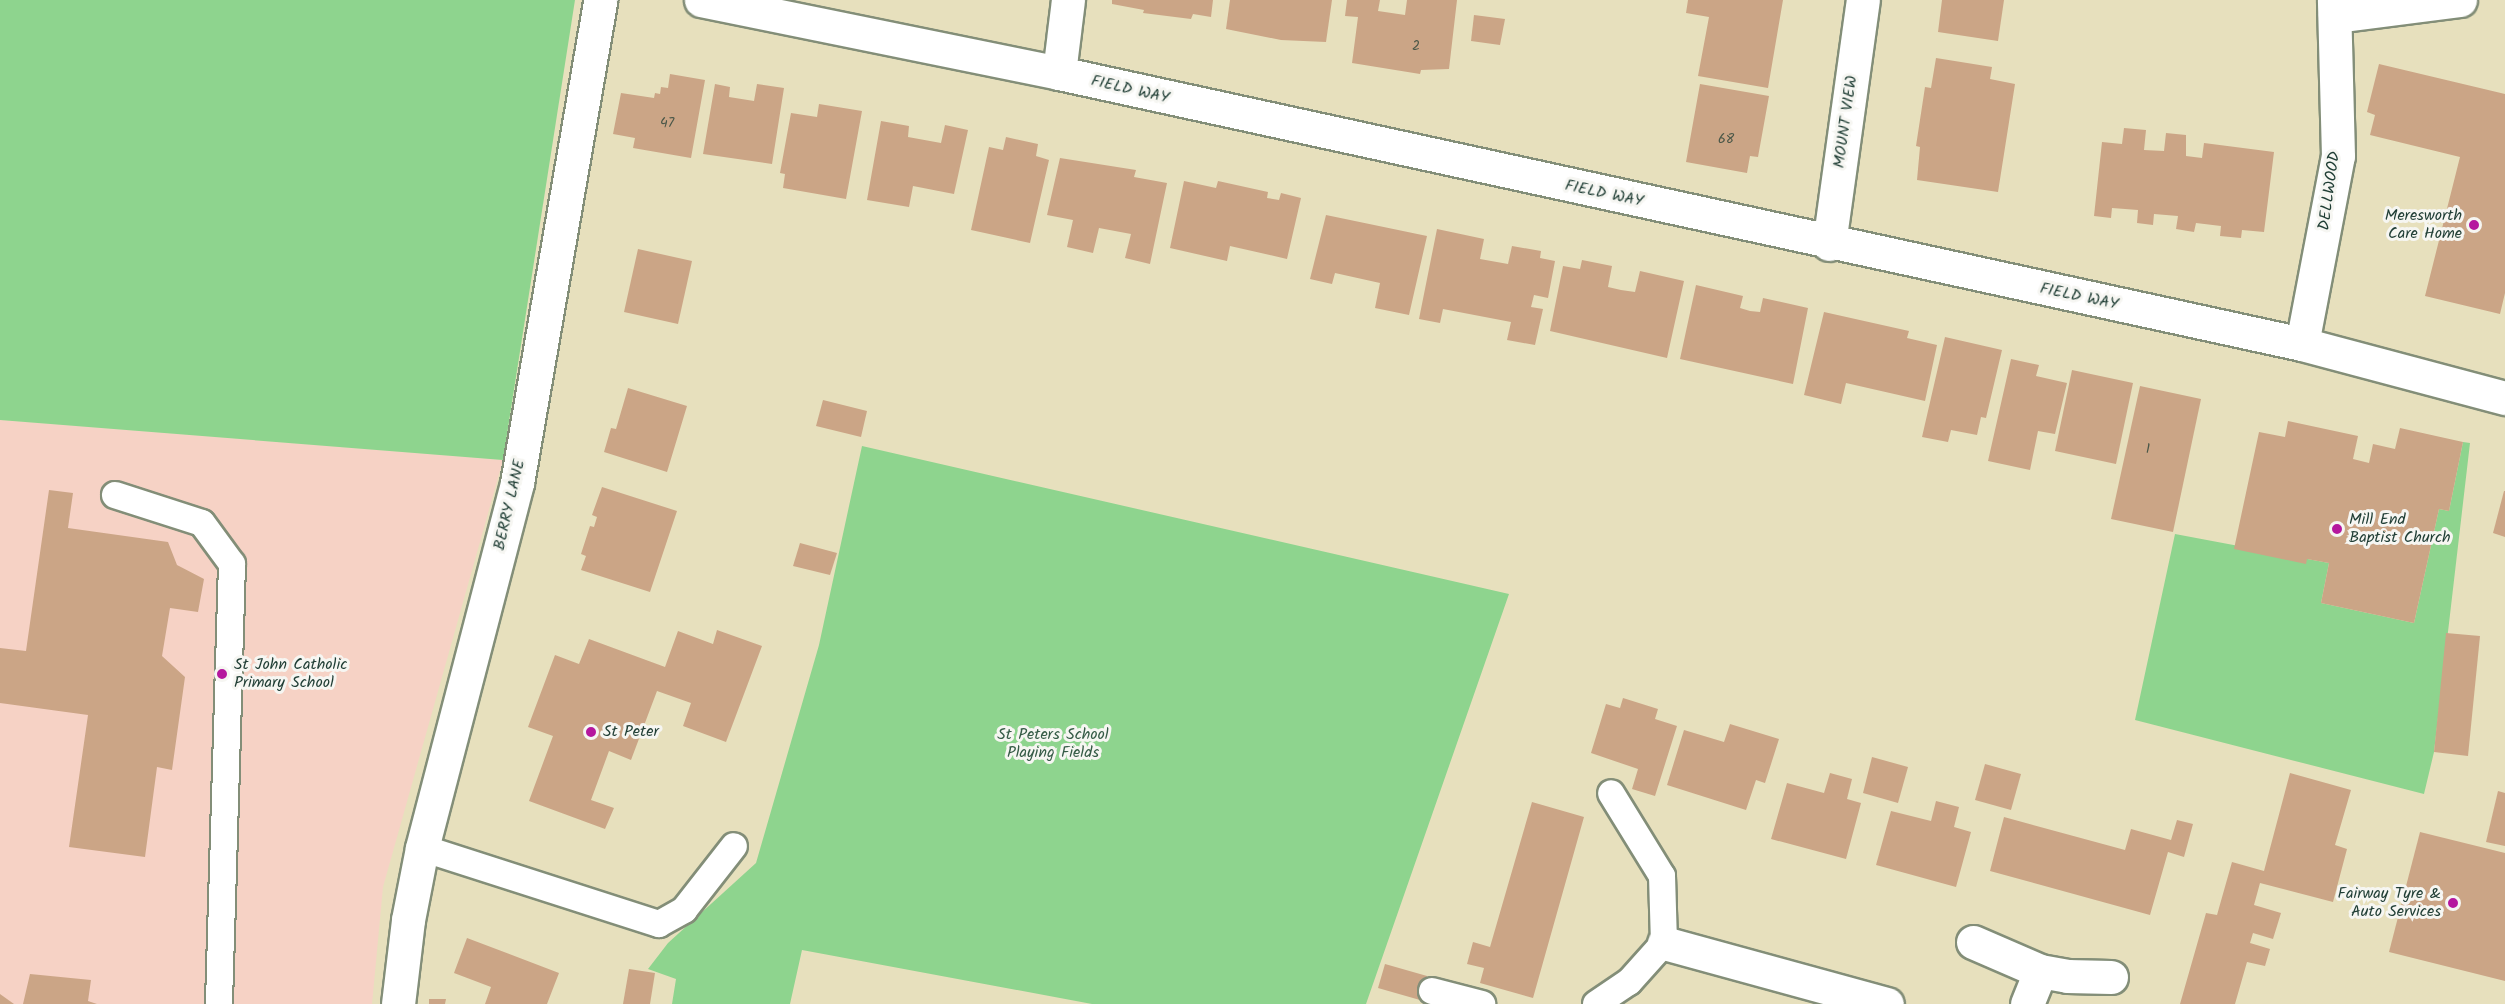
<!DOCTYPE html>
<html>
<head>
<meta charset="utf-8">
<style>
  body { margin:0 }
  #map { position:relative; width:2505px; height:1004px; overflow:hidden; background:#e7e0bd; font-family:Kalam,sans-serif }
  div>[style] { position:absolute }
  .built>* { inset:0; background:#f6d2c5 }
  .green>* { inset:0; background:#8ed48e }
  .building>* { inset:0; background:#cba586 }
  .roads { filter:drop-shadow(2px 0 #838e78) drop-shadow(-2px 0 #838e78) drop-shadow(0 2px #838e78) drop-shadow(0 -2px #838e78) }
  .lane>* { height:26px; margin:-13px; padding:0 13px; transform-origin:13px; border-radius:13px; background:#fff }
  .street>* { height:33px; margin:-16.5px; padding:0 16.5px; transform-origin:16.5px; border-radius:16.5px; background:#fff }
  .dots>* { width:16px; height:16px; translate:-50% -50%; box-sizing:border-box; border:3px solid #f6f6f2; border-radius:50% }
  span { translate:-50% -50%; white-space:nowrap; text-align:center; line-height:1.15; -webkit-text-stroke:6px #f6f6f2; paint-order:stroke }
  .number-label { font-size:14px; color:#4a5748 }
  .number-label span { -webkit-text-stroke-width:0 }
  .street-label { font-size:16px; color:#1f3d34 }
  .poi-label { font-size:16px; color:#1f3d34 }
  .right { translate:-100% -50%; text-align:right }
  .left { translate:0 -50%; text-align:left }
  .park-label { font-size:16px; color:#355b46 }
</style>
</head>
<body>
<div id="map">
  <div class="built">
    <i style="clip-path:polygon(0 420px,503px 460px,383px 887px,372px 1004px,0 1004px)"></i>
  </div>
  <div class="green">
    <i style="clip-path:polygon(0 0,575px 0,503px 460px,0 420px)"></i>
    <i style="clip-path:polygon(2463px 442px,2470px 443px,2434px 752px,2424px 794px,2135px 720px,2175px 534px,2329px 563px,2321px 603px,2414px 623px,2439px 509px,2449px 511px)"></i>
    <i style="clip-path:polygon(862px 446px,1509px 594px,1366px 1004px,1092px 1004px,802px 950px,790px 1004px,672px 1004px,676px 979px,648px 969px,668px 943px,756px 863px,819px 645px)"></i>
  </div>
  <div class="building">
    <i style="clip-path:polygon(1112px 0,1213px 0,1211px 17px,1193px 14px,1191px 19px,1143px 13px,1144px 10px,1112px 4px)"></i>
    <i style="clip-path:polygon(1230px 0,1332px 0,1326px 42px,1281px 40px,1226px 29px)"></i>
    <i style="clip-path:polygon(1347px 0,1380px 0,1378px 11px,1405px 15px,1407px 0,1457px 0,1449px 69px,1421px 70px,1420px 74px,1352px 63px,1358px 17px,1345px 16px)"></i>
    <i style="clip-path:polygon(1688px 0,1783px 0,1768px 88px,1698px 76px,1709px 17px,1686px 13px)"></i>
    <i style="clip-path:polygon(1942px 0,2004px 0,1998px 41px,1938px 32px)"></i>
    <i style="clip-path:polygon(1474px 15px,1505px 19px,1500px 45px,1471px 41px)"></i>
    <i style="clip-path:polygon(1936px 58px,1992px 67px,1990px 79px,2015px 84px,1998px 192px,1917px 180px,1920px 147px,1916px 146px,1925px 87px,1931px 88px)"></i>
    <i style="clip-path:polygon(2379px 64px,2505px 94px,2505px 293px,2500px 314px,2425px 296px,2460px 157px,2370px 135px,2375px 115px,2367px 112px)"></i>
    <i style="clip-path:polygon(670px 74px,705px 80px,691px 158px,633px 148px,635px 138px,613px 134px,621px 93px,654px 98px,655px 93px,660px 94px,661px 87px,668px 88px)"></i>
    <i style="clip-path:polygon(715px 84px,730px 87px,729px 97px,754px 101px,757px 84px,784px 88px,772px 164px,703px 154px)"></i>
    <i style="clip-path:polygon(1700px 84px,1769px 96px,1758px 157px,1750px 156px,1747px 173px,1686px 162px)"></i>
    <i style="clip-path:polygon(819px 104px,862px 111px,846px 199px,783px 188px,785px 174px,780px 173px,791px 113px,817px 117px)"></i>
    <i style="clip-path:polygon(881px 121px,909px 126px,908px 137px,941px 143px,945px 125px,968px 130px,954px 194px,913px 186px,909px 207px,867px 200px)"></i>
    <i style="clip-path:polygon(2124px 128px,2146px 130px,2144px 150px,2164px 151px,2166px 133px,2186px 135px,2186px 156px,2202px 158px,2204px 143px,2274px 152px,2264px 232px,2242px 230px,2241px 238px,2220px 236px,2221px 226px,2196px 223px,2194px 232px,2176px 229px,2178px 216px,2154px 214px,2153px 225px,2137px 223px,2138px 210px,2112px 208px,2111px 218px,2094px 216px,2102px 142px,2122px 144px)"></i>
    <i style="clip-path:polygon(1006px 137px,1038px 144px,1036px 156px,1049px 160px,1030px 243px,971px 230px,989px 147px,1003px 150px)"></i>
    <i style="clip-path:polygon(1060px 158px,1136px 170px,1134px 177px,1167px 183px,1150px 264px,1125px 258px,1131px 234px,1099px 228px,1093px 253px,1067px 247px,1073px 220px,1047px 215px)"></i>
    <i style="clip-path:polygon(1184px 181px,1216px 188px,1218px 181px,1268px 192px,1267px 198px,1279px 200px,1281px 193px,1301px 198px,1287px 259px,1230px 246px,1227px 261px,1170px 248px)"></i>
    <i style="clip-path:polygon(1326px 215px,1427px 236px,1409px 315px,1375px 308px,1380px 283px,1335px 273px,1332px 284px,1310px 279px)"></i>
    <i style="clip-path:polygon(1437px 229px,1484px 239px,1480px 259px,1508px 264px,1512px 246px,1541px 251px,1540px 258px,1555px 261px,1548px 298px,1534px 295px,1531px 307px,1543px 309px,1535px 345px,1507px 340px,1511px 322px,1443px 309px,1440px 323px,1419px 319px)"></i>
    <i style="clip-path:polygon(638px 249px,692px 261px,678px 324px,624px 312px)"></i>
    <i style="clip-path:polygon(1582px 260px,1612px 266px,1608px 287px,1621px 290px,1635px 292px,1640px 271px,1684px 281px,1667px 358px,1550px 331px,1563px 266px,1580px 269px)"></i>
    <i style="clip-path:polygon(1696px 285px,1743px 296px,1740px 308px,1750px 311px,1760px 312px,1763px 298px,1808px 308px,1793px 384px,1680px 359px)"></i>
    <i style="clip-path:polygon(1824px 312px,1909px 331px,1907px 338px,1937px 345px,1925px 401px,1846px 383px,1841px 404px,1804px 395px)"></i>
    <i style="clip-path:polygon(1945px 337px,2002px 350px,1986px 418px,1981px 417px,1977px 435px,1951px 430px,1948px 442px,1922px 437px)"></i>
    <i style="clip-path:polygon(2011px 359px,2039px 365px,2036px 376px,2067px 383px,2055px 434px,2038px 431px,2030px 470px,1988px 461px)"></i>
    <i style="clip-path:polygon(2072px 370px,2133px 383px,2116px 464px,2055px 451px)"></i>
    <i style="clip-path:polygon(2140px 386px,2201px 399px,2173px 532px,2111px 519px)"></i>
    <i style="clip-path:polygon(628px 388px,687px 406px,667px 472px,604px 452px,611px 428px,616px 429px)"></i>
    <i style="clip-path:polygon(823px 400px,867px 411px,861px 437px,816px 426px)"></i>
    <i style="clip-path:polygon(2288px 421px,2358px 436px,2353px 459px,2369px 463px,2373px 444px,2395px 449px,2400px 428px,2463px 442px,2449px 511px,2439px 509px,2414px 623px,2321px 603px,2329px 563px,2307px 559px,2306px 564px,2234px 549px,2259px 432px,2285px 437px)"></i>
    <i style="clip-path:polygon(602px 487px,677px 511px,650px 592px,581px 570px,586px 556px,581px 554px,590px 526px,594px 527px,597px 517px,592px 515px)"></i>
    <i style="clip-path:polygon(49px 490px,73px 493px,68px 528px,168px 542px,177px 565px,204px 579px,198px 612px,170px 608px,162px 656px,185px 677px,172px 770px,157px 767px,145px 857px,69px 847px,88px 715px,0 703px,0 648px,26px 651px)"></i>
    <i style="clip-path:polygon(2504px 491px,2505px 491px,2505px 537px,2493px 533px)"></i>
    <i style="clip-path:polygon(800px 543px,837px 553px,830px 575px,793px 566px)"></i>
    <i style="clip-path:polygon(717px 630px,762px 646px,726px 742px,683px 726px,691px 703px,657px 691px,631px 760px,609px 751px,591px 800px,614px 808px,605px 829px,529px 801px,553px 736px,528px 727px,555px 655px,579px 664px,589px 639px,665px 667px,678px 631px,713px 644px)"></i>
    <i style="clip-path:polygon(2446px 633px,2480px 636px,2468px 756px,2434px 752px)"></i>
    <i style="clip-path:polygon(1623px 698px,1658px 709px,1655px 719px,1677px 726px,1655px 796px,1632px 789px,1638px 769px,1591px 753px,1606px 704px,1620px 708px)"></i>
    <i style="clip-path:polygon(1730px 724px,1779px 739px,1765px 783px,1756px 780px,1746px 810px,1667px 785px,1684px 730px,1724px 742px)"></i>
    <i style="clip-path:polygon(1872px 757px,1908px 767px,1898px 803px,1863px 793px)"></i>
    <i style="clip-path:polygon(1985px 764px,2021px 774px,2011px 810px,1975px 800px)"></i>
    <i style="clip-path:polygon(1830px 773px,1852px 779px,1847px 799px,1861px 803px,1846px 859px,1771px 839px,1787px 783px,1824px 793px)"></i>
    <i style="clip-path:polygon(2290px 773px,2351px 790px,2335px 845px,2347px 849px,2333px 902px,2260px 883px,2254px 905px,2281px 913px,2273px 939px,2253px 933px,2250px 943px,2270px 949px,2265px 966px,2247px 962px,2235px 1004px,2180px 1004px,2206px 913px,2217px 915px,2232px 862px,2264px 871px)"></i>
    <i style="clip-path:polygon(2498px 791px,2505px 793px,2505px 846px,2486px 842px)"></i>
    <i style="clip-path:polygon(1936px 801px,1959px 807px,1954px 827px,1971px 832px,1956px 887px,1876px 865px,1891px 811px,1931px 821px)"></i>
    <i style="clip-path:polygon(1532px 802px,1584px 817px,1533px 998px,1480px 983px,1484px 968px,1467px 964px,1473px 942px,1490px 947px)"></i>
    <i style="clip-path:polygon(2004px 817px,2125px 850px,2131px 829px,2171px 840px,2177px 820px,2193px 824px,2184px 857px,2168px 852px,2150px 915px,1990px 871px)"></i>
    <i style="clip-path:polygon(2420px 832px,2505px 853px,2505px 981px,2389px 952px)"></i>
    <i style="clip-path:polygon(467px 938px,559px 973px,547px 1004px,485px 1004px,491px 987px,454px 973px)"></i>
    <i style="clip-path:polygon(1385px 964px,1427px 976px,1420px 1000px,1378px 988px)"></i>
    <i style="clip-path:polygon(629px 969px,655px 973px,650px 1004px,623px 1004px)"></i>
    <i style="clip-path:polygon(30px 974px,91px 980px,88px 1001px,97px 1004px,23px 1004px)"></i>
    <i style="clip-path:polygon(0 994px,14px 1004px,0 1004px)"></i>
    <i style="clip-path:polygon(429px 999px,446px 999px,445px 1004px,429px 1004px)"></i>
  </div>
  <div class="roads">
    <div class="lane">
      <i style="left:115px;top:495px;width:91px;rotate:17.8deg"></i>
      <i style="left:202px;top:523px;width:51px;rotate:53.8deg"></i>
      <i style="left:232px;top:564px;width:440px;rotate:91.7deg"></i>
      <i style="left:422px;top:848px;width:249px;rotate:17.8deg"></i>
      <i style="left:659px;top:924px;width:29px;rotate:-29deg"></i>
      <i style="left:684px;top:910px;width:81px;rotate:-52deg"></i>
      <i style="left:1432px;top:991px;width:52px;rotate:14.6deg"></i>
      <i style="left:1596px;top:1004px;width:40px;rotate:-34deg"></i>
      <i style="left:1629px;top:982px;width:52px;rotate:-48.1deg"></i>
      <i style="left:1664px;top:943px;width:67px;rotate:-91.7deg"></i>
      <i style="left:1662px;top:876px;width:97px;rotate:-121.6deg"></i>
    </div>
    <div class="street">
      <i style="left:701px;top:0;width:365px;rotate:11.5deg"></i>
      <i style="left:1059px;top:73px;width:1272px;rotate:12.3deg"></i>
      <i style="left:2302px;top:344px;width:210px;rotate:14.9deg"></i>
      <i style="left:2335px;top:16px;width:126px;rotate:-7.3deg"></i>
      <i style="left:1059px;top:73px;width:74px;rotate:-83deg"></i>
      <i style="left:1829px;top:244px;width:246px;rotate:-82.1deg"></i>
      <i style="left:2302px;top:344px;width:191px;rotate:-79.2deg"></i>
      <i style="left:2338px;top:156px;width:156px;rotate:-91.5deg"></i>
      <i style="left:1973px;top:942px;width:73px;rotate:23.4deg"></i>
      <i style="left:2040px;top:971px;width:27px;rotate:10deg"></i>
      <i style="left:2067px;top:976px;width:44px;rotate:1.3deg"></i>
      <i style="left:1664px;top:943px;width:231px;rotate:15.3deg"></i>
      <i style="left:398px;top:1004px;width:85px;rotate:-83.2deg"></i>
      <i style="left:408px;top:920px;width:73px;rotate:-79deg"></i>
      <i style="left:422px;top:848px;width:377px;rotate:-75.4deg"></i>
      <i style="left:517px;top:483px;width:490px;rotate:-80.2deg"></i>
      <i style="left:2027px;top:1004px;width:35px;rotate:-68deg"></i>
    </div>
  </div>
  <div class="dots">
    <i style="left:2474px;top:225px;background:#b5179e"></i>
    <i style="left:2337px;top:529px;background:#b5179e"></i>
    <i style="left:222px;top:674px;background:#b5179e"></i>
    <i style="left:591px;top:732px;background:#b5179e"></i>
    <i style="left:2453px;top:903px;background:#b5179e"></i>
  </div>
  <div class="number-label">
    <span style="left:1416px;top:46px">2</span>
    <span style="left:667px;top:123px">47</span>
    <span style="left:1726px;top:139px">68</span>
    <span style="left:2148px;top:449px">1</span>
  </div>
  <div class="street-label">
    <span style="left:1130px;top:90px;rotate:13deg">FIELD WAY</span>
    <span style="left:1846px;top:122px;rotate:-82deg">MOUNT VIEW</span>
    <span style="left:2330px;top:191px;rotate:-82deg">DELLWOOD</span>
    <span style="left:1604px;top:194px;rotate:12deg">FIELD WAY</span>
    <span style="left:2079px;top:297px;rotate:12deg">FIELD WAY</span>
    <span style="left:510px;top:505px;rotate:-77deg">BERRY LANE</span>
  </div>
  <div class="poi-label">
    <span class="right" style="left:2462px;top:225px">Meresworth<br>Care Home</span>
    <span class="left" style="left:2349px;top:529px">Mill End<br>Baptist Church</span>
    <span class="left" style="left:234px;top:674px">St John Catholic<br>Primary School</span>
    <span class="left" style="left:603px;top:732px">St Peter</span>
    <span class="right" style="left:2441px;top:903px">Fairway Tyre &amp;<br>Auto Services</span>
  </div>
  <div class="park-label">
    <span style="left:1053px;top:744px">St Peters School<br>Playing Fields</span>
  </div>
</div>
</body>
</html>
